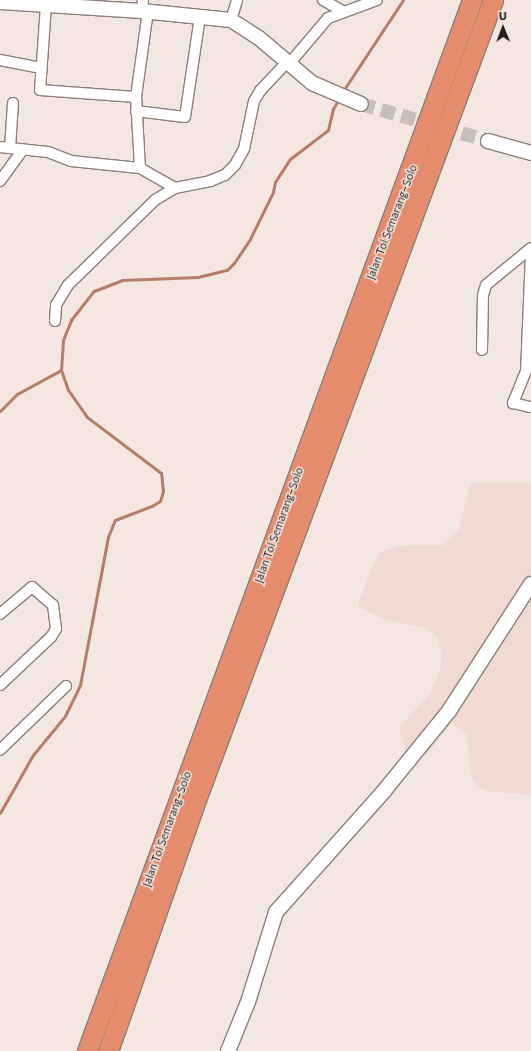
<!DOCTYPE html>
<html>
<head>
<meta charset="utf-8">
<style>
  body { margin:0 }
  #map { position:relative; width:531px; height:1051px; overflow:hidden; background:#f4e6e1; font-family:Commissioner,sans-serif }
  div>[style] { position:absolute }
  .built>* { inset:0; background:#f1dad2 }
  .stream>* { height:3px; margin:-1.5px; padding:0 1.5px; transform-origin:1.5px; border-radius:1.5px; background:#b77d69 }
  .secondary-tunnel>* { height:14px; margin-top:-7px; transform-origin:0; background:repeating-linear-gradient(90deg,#cabeba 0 14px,transparent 0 21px) }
  .roads { filter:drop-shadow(1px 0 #8c7f7a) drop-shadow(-1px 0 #8c7f7a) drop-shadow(0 1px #8c7f7a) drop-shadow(0 -1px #8c7f7a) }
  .street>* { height:10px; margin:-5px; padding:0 5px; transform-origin:5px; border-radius:5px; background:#fff }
  .secondary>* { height:14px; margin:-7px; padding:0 7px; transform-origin:7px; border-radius:7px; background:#fff }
  .highway>* { height:19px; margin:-9.5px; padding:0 9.5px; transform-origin:9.5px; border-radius:9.5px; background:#e48c6c }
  span { translate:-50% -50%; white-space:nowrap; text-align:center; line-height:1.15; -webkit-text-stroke:3px #f4e6e1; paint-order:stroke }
  .street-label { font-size:11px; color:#231d1c }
  .north { position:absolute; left:483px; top:8px; width:40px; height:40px; -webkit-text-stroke:3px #f4e6e1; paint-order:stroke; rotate:359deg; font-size:11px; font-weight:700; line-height:16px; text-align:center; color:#231d1c }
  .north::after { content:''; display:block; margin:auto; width:14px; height:18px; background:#231d1c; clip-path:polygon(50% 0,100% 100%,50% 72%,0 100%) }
</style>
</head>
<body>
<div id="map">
  <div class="built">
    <i style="clip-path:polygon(470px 483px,531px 483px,531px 795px,487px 791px,478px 786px,472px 779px,467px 735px,452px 723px,426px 756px,406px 750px,399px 728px,431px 692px,440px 670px,442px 656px,437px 636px,425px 628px,385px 620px,358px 607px,360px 598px,379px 553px,398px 546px,444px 545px,459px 529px)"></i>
  </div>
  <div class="stream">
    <i style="left:343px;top:91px;width:109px;rotate:-56.6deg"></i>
    <i style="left:0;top:411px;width:24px;rotate:-45deg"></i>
    <i style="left:17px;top:394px;width:50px;rotate:-28.6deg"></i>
    <i style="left:0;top:813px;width:67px;rotate:-60.4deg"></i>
    <i style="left:33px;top:755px;width:50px;rotate:-50.6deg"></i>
    <i style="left:65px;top:716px;width:34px;rotate:-64deg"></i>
    <i style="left:80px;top:685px;width:151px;rotate:-79.3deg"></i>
    <i style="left:108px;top:537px;width:18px;rotate:-68deg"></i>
    <i style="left:115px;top:520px;width:40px;rotate:-21deg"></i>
    <i style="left:152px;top:506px;width:9px;rotate:-32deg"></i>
    <i style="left:160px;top:501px;width:10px;rotate:-73deg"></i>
    <i style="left:163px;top:491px;width:18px;rotate:-96deg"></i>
    <i style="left:161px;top:473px;width:93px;rotate:-142.9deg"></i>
    <i style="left:87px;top:417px;width:33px;rotate:-125deg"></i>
    <i style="left:68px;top:390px;width:21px;rotate:-109deg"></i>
    <i style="left:61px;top:370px;width:30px;rotate:-86deg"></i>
    <i style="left:63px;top:340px;width:22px;rotate:-68deg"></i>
    <i style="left:71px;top:320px;width:37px;rotate:-52deg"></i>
    <i style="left:94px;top:291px;width:30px;rotate:-21deg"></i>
    <i style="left:122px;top:280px;width:76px;rotate:-2.3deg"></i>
    <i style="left:198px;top:277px;width:30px;rotate:-14deg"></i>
    <i style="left:227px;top:270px;width:10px;rotate:-45deg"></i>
    <i style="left:234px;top:263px;width:29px;rotate:-56deg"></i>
    <i style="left:250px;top:239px;width:52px;rotate:-63.9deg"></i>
    <i style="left:273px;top:192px;width:10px;rotate:-79deg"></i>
    <i style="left:275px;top:182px;width:27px;rotate:-57deg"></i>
    <i style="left:290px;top:159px;width:48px;rotate:-37.3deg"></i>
    <i style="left:328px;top:130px;width:22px;rotate:-77deg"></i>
    <i style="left:333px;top:109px;width:13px;rotate:-61deg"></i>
  </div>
  <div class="secondary-tunnel">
    <i style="left:361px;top:104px;width:132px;rotate:16.2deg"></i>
  </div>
  <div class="roads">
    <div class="street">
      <i style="left:323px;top:0;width:23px;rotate:29deg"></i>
      <i style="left:46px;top:5px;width:85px;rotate:94deg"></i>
      <i style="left:40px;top:90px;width:96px;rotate:4.2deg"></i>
      <i style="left:142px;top:11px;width:11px;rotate:-85deg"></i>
      <i style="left:231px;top:20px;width:21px;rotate:-73deg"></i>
      <i style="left:0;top:60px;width:42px;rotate:11deg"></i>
      <i style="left:289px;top:64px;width:60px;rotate:-49.7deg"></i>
      <i style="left:328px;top:18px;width:52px;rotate:-20.2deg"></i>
      <i style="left:136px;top:111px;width:49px;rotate:7deg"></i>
      <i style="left:185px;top:117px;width:101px;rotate:-81.5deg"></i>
      <i style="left:0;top:147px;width:48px;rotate:5.9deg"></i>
      <i style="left:48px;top:152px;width:25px;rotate:21deg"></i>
      <i style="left:71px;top:161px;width:69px;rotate:5.8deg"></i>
      <i style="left:140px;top:168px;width:71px;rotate:-93.2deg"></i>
      <i style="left:136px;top:97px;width:87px;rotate:-82.1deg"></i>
      <i style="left:10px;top:148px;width:45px;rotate:-86.2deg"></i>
      <i style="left:140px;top:168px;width:40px;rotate:29.7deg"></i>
      <i style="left:0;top:181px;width:39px;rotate:-54deg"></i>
      <i style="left:531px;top:253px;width:118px;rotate:92.4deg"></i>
      <i style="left:526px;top:371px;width:35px;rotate:112deg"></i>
      <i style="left:513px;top:403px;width:18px;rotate:13deg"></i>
      <i style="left:55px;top:321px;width:16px;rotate:-86deg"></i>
      <i style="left:56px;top:305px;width:23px;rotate:-59deg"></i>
      <i style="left:68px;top:285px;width:122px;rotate:-44.3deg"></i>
      <i style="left:155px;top:200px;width:23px;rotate:-31deg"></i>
      <i style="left:175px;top:188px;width:36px;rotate:-11deg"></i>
      <i style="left:210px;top:181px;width:16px;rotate:-22deg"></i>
      <i style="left:225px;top:175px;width:14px;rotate:-45deg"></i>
      <i style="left:235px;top:165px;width:18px;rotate:-61deg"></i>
      <i style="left:244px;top:149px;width:49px;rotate:-78.2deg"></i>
      <i style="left:254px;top:101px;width:12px;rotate:-59deg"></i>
      <i style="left:260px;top:91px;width:40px;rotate:-47deg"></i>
      <i style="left:482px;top:350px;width:55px;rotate:-89deg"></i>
      <i style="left:483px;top:295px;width:10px;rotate:-73deg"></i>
      <i style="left:486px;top:285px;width:58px;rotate:-39.4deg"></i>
      <i style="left:0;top:614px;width:42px;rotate:-40.2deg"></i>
      <i style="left:32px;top:587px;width:28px;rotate:41deg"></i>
      <i style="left:53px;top:605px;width:24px;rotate:83deg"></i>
      <i style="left:56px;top:629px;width:9px;rotate:122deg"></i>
      <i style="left:51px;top:637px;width:70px;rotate:136.7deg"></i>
      <i style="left:0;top:750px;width:92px;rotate:-44.1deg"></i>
    </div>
    <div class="secondary">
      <i style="left:0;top:2px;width:142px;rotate:3.6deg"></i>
      <i style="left:142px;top:11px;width:89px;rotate:5.8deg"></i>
      <i style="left:231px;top:20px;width:33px;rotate:33deg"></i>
      <i style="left:259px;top:38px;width:70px;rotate:40.3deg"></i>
      <i style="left:312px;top:83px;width:53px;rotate:23.2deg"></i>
      <i style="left:488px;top:141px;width:45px;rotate:15.6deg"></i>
      <i style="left:228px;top:1051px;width:53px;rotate:-67.8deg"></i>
      <i style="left:248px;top:1002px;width:94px;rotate:-72.7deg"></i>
      <i style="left:276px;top:912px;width:162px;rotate:-48.2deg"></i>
      <i style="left:384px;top:791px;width:103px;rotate:-50.9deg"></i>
      <i style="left:449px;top:711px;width:151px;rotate:-57.2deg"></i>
    </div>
    <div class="highway">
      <i style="left:87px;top:1051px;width:1119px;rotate:-69.88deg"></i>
      <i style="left:108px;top:1051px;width:278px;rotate:-70.7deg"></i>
      <i style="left:200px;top:789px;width:842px;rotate:-69.63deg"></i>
    </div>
  </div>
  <div class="street-label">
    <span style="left:392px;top:222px;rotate:-69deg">Jalan Tol Semarang–Solo</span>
    <span style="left:279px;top:525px;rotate:-70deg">Jalan Tol Semarang–Solo</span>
    <span style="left:167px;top:829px;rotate:-70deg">Jalan Tol Semarang–Solo</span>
  </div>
  <div class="north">U</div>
</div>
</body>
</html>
